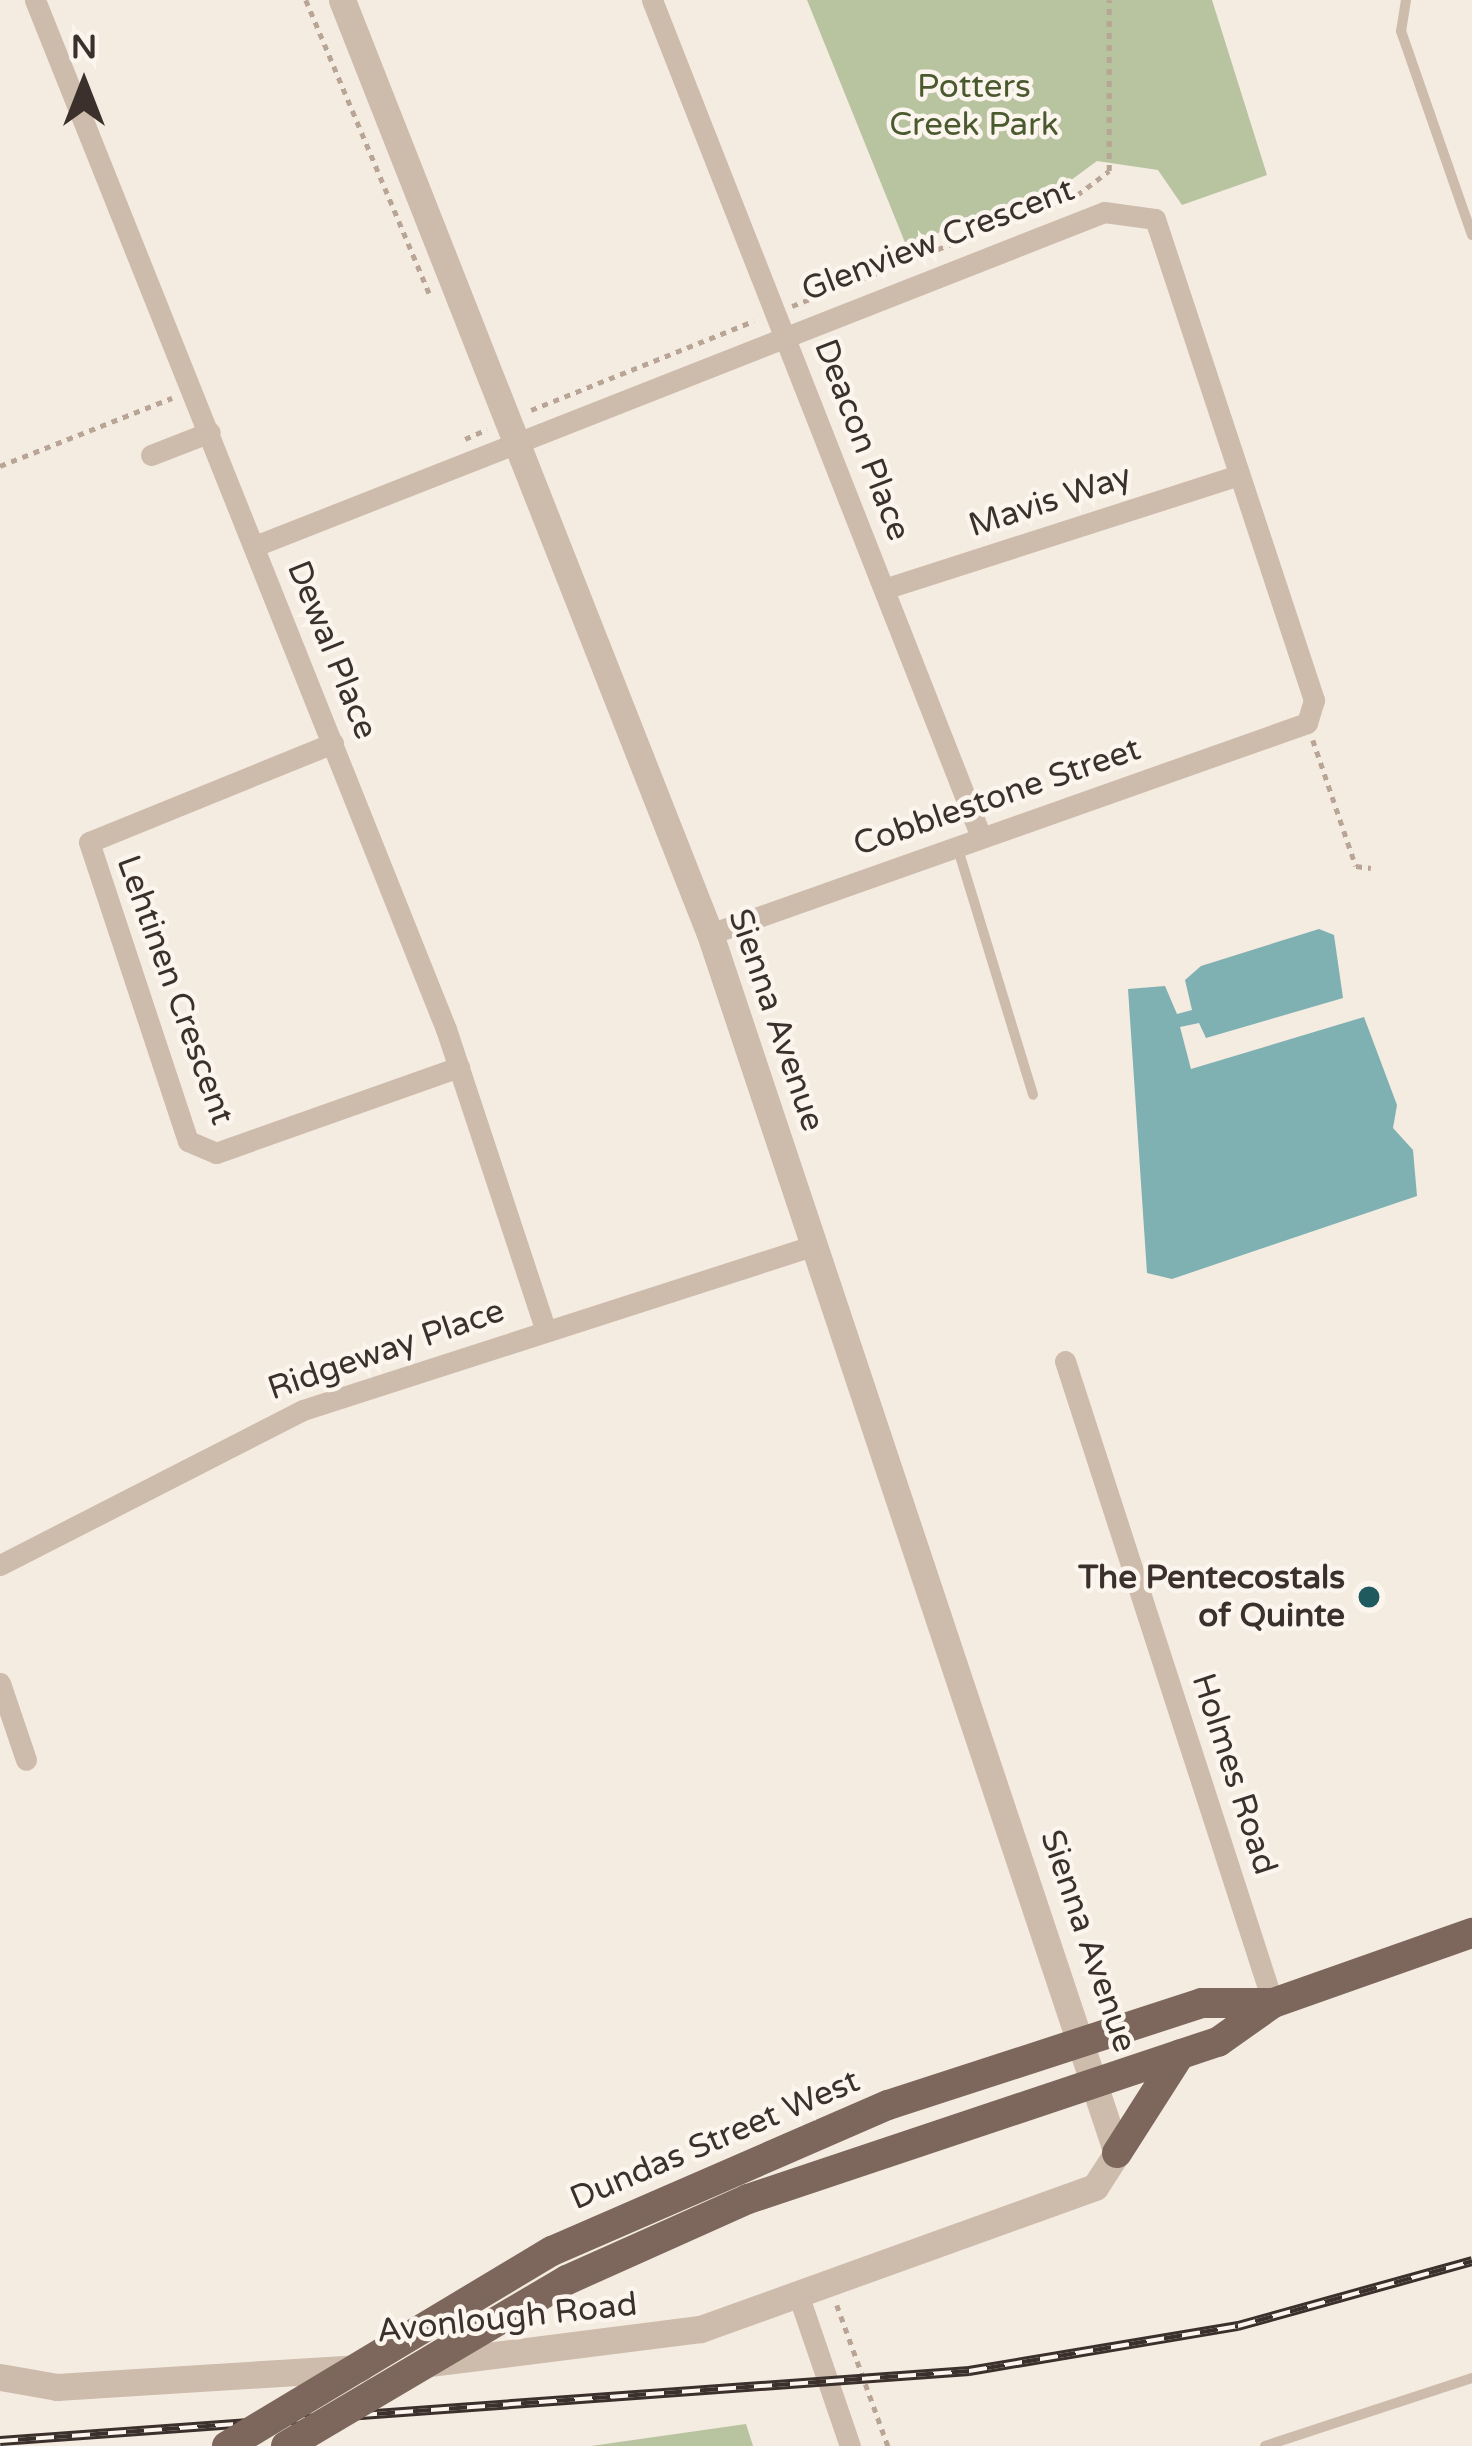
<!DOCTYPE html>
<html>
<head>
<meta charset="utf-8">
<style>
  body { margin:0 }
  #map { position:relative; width:1472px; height:2446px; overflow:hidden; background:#f4ebe1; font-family:"Varela Round",sans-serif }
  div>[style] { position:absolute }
  .green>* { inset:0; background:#b8c4a0 }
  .water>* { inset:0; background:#7fb0b2 }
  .path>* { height:4.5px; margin-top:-2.25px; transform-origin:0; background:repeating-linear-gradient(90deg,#b9a596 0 6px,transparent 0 12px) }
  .service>* { height:10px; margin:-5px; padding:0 5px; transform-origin:5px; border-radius:5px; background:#cdbbac }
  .minor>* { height:21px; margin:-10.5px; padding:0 10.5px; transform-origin:10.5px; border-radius:10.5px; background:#cdbbac }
  .tertiary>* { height:27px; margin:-13.5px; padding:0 13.5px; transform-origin:13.5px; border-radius:13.5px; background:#cdbbac }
  .primary>* { height:30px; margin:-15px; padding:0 15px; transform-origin:15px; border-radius:15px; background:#7d675c }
  .rail>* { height:10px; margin-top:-5px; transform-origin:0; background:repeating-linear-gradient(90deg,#fbf5ee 0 18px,#3b302b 0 36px); box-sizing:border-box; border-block:3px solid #3b302b }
  .primary-bridge>* { height:30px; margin:-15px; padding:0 15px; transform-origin:15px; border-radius:15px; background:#7d675c }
  .dots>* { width:33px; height:33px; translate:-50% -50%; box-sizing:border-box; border:6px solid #fbf5ee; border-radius:50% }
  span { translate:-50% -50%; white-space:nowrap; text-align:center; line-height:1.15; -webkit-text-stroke:9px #fbf5ee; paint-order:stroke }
  .park-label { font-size:33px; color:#4a5a2e }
  .street-label { font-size:33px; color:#3b302b }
  .poi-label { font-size:33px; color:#3b302b; font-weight:700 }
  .right { translate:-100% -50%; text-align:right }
  .north { position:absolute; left:24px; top:24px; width:120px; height:120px; -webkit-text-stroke:9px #fbf5ee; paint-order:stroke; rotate:0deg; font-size:33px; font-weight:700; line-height:48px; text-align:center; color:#3b302b }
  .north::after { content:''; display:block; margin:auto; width:42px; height:54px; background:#3b302b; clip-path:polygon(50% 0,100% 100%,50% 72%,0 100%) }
</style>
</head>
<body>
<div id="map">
  <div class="green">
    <i style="clip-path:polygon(807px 0,1212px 0,1267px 175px,1182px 205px,1158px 170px,1097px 161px,1063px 186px,906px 245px)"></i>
    <i style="clip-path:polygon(746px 2424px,753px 2446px,591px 2446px)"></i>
  </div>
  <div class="water">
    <i style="clip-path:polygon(1319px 929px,1334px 935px,1343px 998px,1206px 1038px,1199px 1023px,1180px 1027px,1191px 1069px,1364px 1017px,1397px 1105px,1393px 1128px,1413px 1150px,1417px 1196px,1172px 1279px,1147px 1273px,1128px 989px,1165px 986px,1177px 1014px,1192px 1010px,1185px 980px,1201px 966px)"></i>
  </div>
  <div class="path">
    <i style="left:306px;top:0;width:322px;rotate:67.2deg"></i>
    <i style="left:792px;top:306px;width:306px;rotate:-21.3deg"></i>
    <i style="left:1077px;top:195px;width:40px;rotate:-37deg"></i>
    <i style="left:1109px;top:171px;width:171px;rotate:-90deg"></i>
    <i style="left:531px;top:410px;width:240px;rotate:-21.8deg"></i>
    <i style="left:465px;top:439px;width:24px;rotate:-24deg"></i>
    <i style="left:0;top:466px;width:185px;rotate:-21.6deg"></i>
    <i style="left:1313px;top:740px;width:133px;rotate:71.2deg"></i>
    <i style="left:1356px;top:866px;width:15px;rotate:8deg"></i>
    <i style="left:837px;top:2305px;width:150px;rotate:70.1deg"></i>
  </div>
  <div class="service">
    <i style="left:1406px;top:0;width:31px;rotate:99deg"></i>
    <i style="left:1401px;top:31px;width:216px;rotate:70.8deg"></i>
    <i style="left:957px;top:846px;width:260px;rotate:73deg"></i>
    <i style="left:1265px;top:2446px;width:218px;rotate:-18.2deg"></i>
  </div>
  <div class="minor">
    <i style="left:35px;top:0;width:1108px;rotate:68.23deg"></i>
    <i style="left:446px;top:1029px;width:318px;rotate:71.7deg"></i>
    <i style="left:652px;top:0;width:899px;rotate:68.54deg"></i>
    <i style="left:151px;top:455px;width:63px;rotate:-21.3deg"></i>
    <i style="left:255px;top:546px;width:912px;rotate:-21.47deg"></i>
    <i style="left:1104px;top:212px;width:51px;rotate:7.8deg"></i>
    <i style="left:1155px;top:219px;width:507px;rotate:71.71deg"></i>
    <i style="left:1314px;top:700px;width:24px;rotate:107deg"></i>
    <i style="left:1307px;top:723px;width:633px;rotate:160.53deg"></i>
    <i style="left:884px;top:589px;width:371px;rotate:-17.8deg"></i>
    <i style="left:333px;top:743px;width:263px;rotate:157.9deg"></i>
    <i style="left:89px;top:842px;width:315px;rotate:71.7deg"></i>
    <i style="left:188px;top:1141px;width:30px;rotate:23deg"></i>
    <i style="left:216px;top:1153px;width:258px;rotate:-19.5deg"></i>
    <i style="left:1065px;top:1361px;width:675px;rotate:72.05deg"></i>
    <i style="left:0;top:1565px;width:340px;rotate:-27.1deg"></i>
    <i style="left:303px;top:1410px;width:538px;rotate:-17.86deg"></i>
    <i style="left:0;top:1683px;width:81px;rotate:71.3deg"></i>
    <i style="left:799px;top:2297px;width:157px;rotate:71.1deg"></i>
  </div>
  <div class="tertiary">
    <i style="left:342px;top:0;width:1004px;rotate:68.5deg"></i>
    <i style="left:710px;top:934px;width:1285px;rotate:71.54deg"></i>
    <i style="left:1117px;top:2153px;width:40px;rotate:122.9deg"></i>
    <i style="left:1095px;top:2187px;width:420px;rotate:160.2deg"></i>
    <i style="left:700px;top:2329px;width:279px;rotate:172.8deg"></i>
    <i style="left:0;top:2377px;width:58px;rotate:10deg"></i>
    <i style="left:57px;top:2387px;width:304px;rotate:-3.6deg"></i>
  </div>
  <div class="primary">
    <i style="left:1117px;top:2153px;width:117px;rotate:-57.5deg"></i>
    <i style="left:552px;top:2251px;width:366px;rotate:-23.5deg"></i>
    <i style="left:888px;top:2105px;width:330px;rotate:-18deg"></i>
    <i style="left:1202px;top:2003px;width:71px"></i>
    <i style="left:567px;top:2280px;width:198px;rotate:-24.1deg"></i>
    <i style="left:748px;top:2199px;width:496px;rotate:-18.5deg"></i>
    <i style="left:1218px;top:2042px;width:67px;rotate:-35.3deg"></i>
    <i style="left:1273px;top:2003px;width:211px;rotate:-19.4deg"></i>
  </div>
  <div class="rail">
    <i style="left:0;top:2441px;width:972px;rotate:-4.13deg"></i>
    <i style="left:969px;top:2371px;width:273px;rotate:-9.5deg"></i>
    <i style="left:1238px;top:2326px;width:243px;rotate:-15.5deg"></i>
  </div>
  <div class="primary-bridge">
    <i style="left:227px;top:2446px;width:379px;rotate:-31deg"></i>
    <i style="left:286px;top:2446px;width:326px;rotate:-30.6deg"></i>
  </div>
  <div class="dots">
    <i style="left:1369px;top:1597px;background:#1f5a5e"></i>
  </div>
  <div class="park-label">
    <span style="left:974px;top:106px">Potters<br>Creek Park</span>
  </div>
  <div class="street-label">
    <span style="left:938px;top:240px;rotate:-21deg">Glenview Crescent</span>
    <span style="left:862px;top:440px;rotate:69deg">Deacon Place</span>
    <span style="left:1050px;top:501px;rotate:-18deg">Mavis Way</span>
    <span style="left:332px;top:650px;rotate:68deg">Dewal Place</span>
    <span style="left:997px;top:797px;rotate:-19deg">Cobblestone Street</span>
    <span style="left:175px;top:990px;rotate:70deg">Lehtinen Crescent</span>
    <span style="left:776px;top:1020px;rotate:71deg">Sienna Avenue</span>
    <span style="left:386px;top:1350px;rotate:-19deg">Ridgeway Place</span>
    <span style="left:1234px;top:1774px;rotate:72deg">Holmes Road</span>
    <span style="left:1088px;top:1941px;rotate:71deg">Sienna Avenue</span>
    <span style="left:715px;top:2140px;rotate:-23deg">Dundas Street West</span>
    <span style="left:507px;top:2318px;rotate:-6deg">Avonlough Road</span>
  </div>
  <div class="poi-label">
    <span class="right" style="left:1345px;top:1597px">The Pentecostals<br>of Quinte</span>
  </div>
  <div class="north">N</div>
</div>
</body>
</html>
